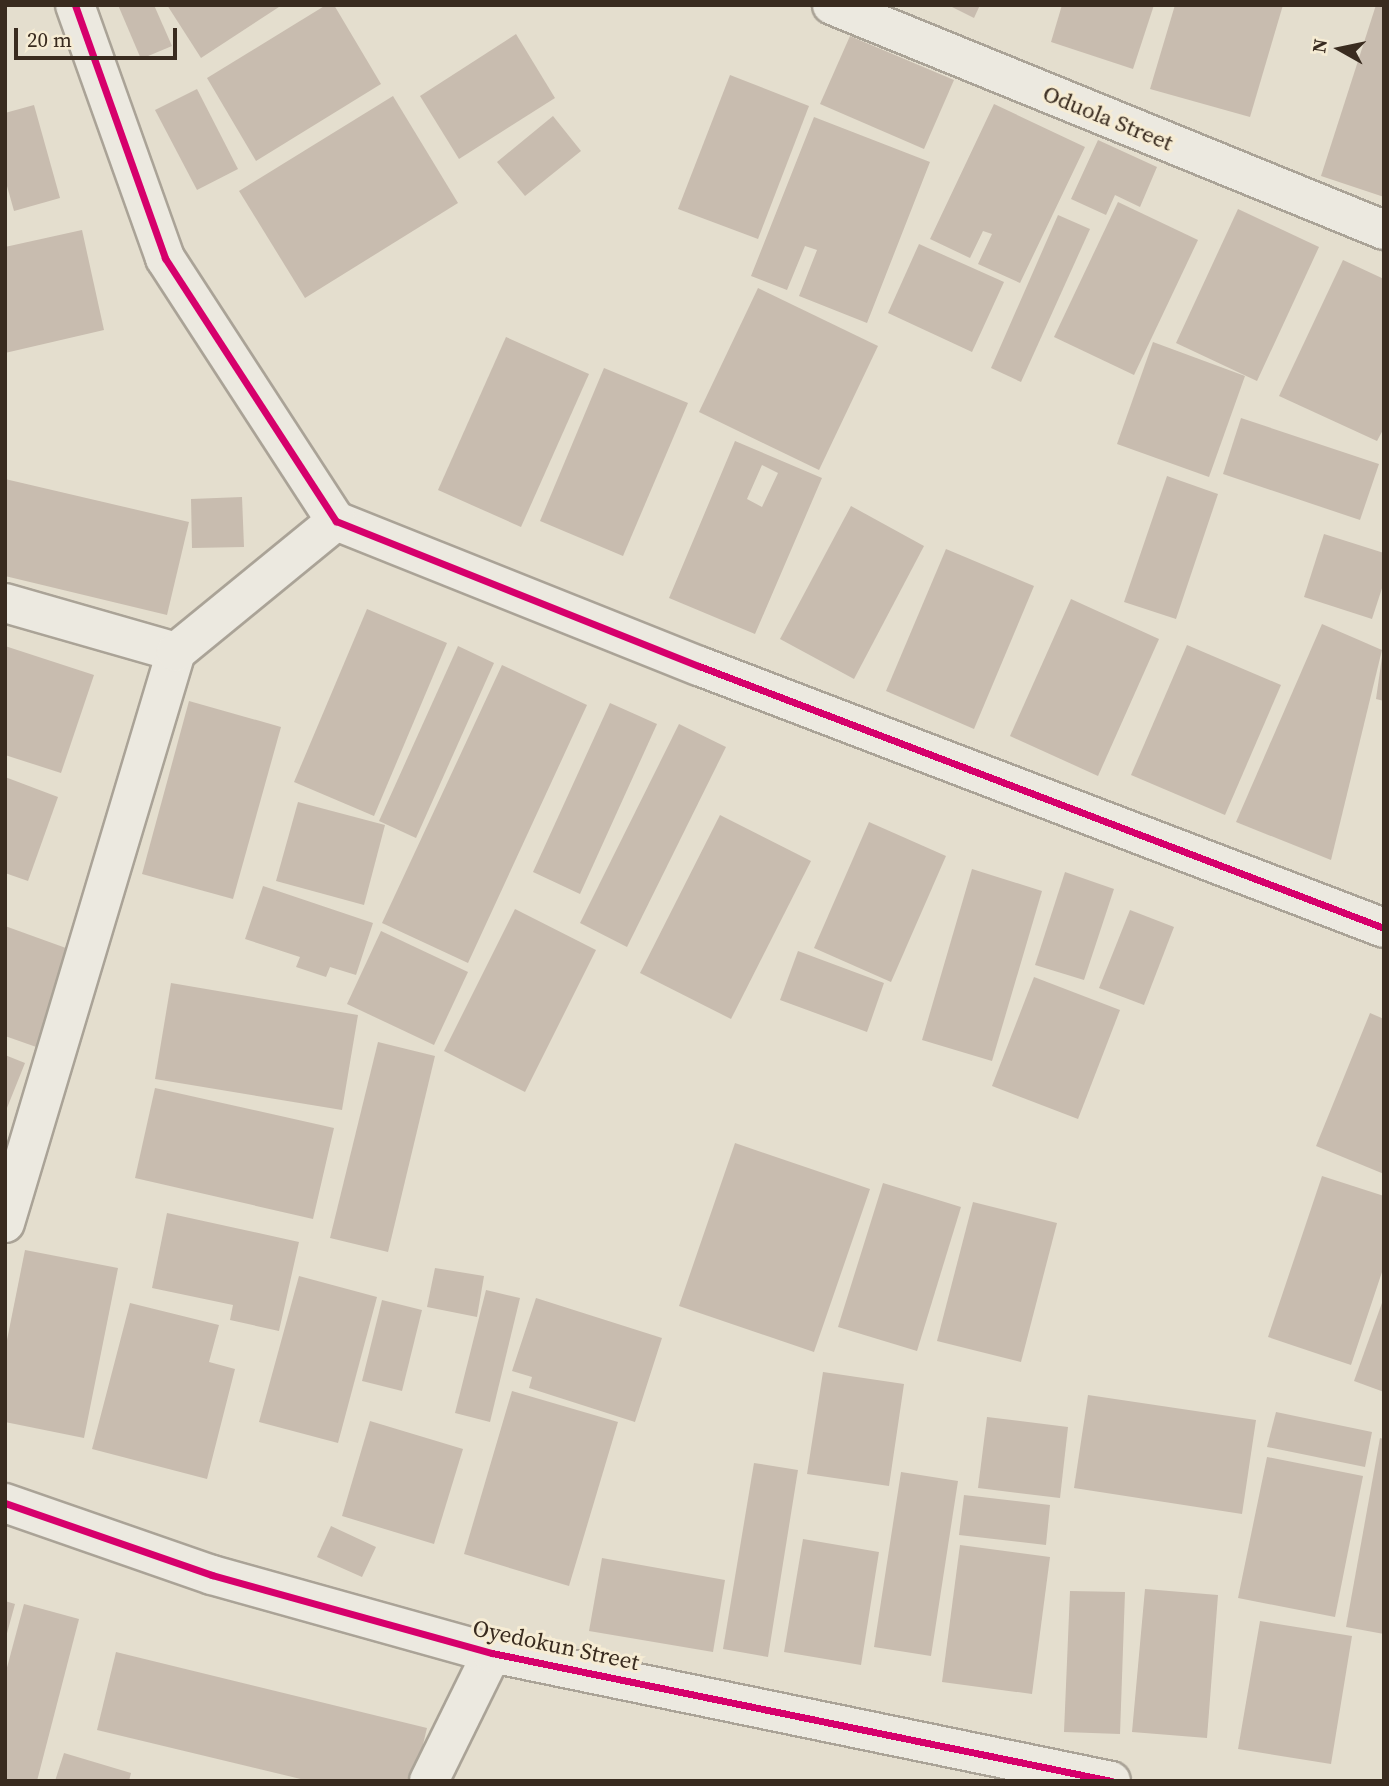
<!DOCTYPE html>
<html>
<head>
<meta charset="utf-8">
<style>
  body { margin:0 }
  #map { position:relative; width:1389px; height:1786px; overflow:hidden; background:#e4dece; font-family:"Source Serif 4",serif }
  div>[style] { position:absolute }
  .building>* { inset:0; background:#c8bcaf }
  .roads { filter:drop-shadow(2px 0 #aaa397) drop-shadow(-2px 0 #aaa397) drop-shadow(0 2px #aaa397) drop-shadow(0 -2px #aaa397) }
  .minor>* { height:38px; margin:-19px; padding:0 19px; transform-origin:19px; border-radius:19px; background:#ece9e0 }
  .tertiary>* { height:38px; margin:-19px; padding:0 19px; transform-origin:19px; border-radius:19px; background:#ece9e0 }
  .cycleway>* { height:7px; margin:-3.5px; padding:0 3.5px; transform-origin:3.5px; border-radius:3.5px; background:#d6006c }
  span { translate:-50% -50%; white-space:nowrap; text-align:center; line-height:1.15; -webkit-text-stroke:6px #f6ecd4; paint-order:stroke }
  .street-label { font-size:23px; color:#392b1f }
  .frame { position:absolute; inset:0; border:7px solid #392b1f; pointer-events:none }
  .north { position:absolute; left:1305px; top:14px; width:70px; height:70px; -webkit-text-stroke:5px #f6ecd4; paint-order:stroke; rotate:279deg; font-size:19px; font-weight:700; line-height:28px; text-align:center; color:#392b1f }
  .north::after { content:''; display:block; margin:auto; width:24px; height:32px; background:#392b1f; clip-path:polygon(50% 0,100% 100%,50% 72%,0 100%) }
  .scale { position:absolute; left:14px; top:28px; width:163px; height:32px; box-sizing:border-box; border:4px solid #392b1f; border-top:0; padding-left:9px; font-size:21px; line-height:24px; white-space:nowrap; color:#392b1f; -webkit-text-stroke:5px #f6ecd4; paint-order:stroke }
</style>
</head>
<body>
<div id="map">
  <div class="building">
    <i style="clip-path:polygon(118px 5px,154px 5px,172px 46px,141px 59px)"></i>
    <i style="clip-path:polygon(167px 5px,282px 5px,201px 58px)"></i>
    <i style="clip-path:polygon(326px 5px,334px 5px,381px 84px,256px 161px,207px 78px)"></i>
    <i style="clip-path:polygon(948px 5px,980px 5px,974px 18px)"></i>
    <i style="clip-path:polygon(1062px 5px,1154px 5px,1133px 69px,1051px 42px)"></i>
    <i style="clip-path:polygon(1175px 5px,1283px 5px,1250px 117px,1150px 89px)"></i>
    <i style="clip-path:polygon(1376px 5px,1384px 5px,1384px 197px,1321px 176px)"></i>
    <i style="clip-path:polygon(516px 34px,555px 98px,459px 159px,420px 96px)"></i>
    <i style="clip-path:polygon(850px 36px,954px 80px,924px 149px,820px 104px)"></i>
    <i style="clip-path:polygon(730px 75px,809px 106px,758px 239px,678px 209px)"></i>
    <i style="clip-path:polygon(197px 89px,238px 169px,197px 190px,155px 110px)"></i>
    <i style="clip-path:polygon(393px 96px,458px 203px,305px 298px,239px 191px)"></i>
    <i style="clip-path:polygon(994px 104px,1085px 147px,1020px 283px,978px 264px,992px 234px,983px 231px,970px 258px,930px 239px)"></i>
    <i style="clip-path:polygon(34px 105px,60px 198px,14px 211px,5px 179px,5px 113px)"></i>
    <i style="clip-path:polygon(553px 116px,581px 151px,525px 196px,497px 162px)"></i>
    <i style="clip-path:polygon(814px 117px,930px 162px,867px 323px,799px 296px,817px 250px,805px 246px,787px 290px,751px 276px)"></i>
    <i style="clip-path:polygon(1098px 140px,1157px 167px,1140px 207px,1115px 195px,1106px 215px,1071px 199px)"></i>
    <i style="clip-path:polygon(1118px 202px,1198px 240px,1134px 375px,1054px 337px)"></i>
    <i style="clip-path:polygon(1238px 209px,1319px 247px,1257px 381px,1176px 343px)"></i>
    <i style="clip-path:polygon(1058px 215px,1090px 229px,1021px 382px,991px 368px)"></i>
    <i style="clip-path:polygon(82px 230px,104px 330px,5px 353px,5px 247px)"></i>
    <i style="clip-path:polygon(919px 244px,1004px 282px,972px 352px,888px 313px)"></i>
    <i style="clip-path:polygon(1343px 260px,1384px 279px,1384px 428px,1377px 441px,1279px 396px)"></i>
    <i style="clip-path:polygon(758px 288px,878px 346px,819px 470px,699px 412px)"></i>
    <i style="clip-path:polygon(506px 337px,589px 374px,521px 527px,438px 490px)"></i>
    <i style="clip-path:polygon(1153px 342px,1245px 376px,1209px 477px,1117px 444px)"></i>
    <i style="clip-path:polygon(604px 368px,688px 403px,623px 556px,540px 521px)"></i>
    <i style="clip-path:polygon(1241px 418px,1379px 464px,1360px 520px,1223px 474px)"></i>
    <i style="clip-path:polygon(evenodd,735px 441px,822px 478px,755px 634px,669px 598px,735px 441px,762px 465px,778px 473px,762px 507px,747px 499px,762px 465px)"></i>
    <i style="clip-path:polygon(1167px 476px,1218px 494px,1176px 619px,1124px 602px)"></i>
    <i style="clip-path:polygon(5px 479px,189px 522px,167px 615px,5px 576px)"></i>
    <i style="clip-path:polygon(242px 497px,244px 547px,192px 548px,191px 499px)"></i>
    <i style="clip-path:polygon(851px 506px,924px 546px,854px 679px,780px 639px)"></i>
    <i style="clip-path:polygon(1324px 534px,1384px 553px,1384px 582px,1372px 619px,1304px 597px)"></i>
    <i style="clip-path:polygon(946px 549px,1034px 586px,974px 729px,886px 691px)"></i>
    <i style="clip-path:polygon(1071px 599px,1159px 639px,1098px 776px,1010px 736px)"></i>
    <i style="clip-path:polygon(367px 609px,447px 643px,374px 816px,294px 782px)"></i>
    <i style="clip-path:polygon(1322px 624px,1382px 650px,1331px 860px,1236px 822px)"></i>
    <i style="clip-path:polygon(1187px 645px,1281px 685px,1225px 815px,1131px 775px)"></i>
    <i style="clip-path:polygon(5px 646px,94px 675px,61px 773px,5px 755px)"></i>
    <i style="clip-path:polygon(458px 646px,494px 663px,416px 838px,379px 821px)"></i>
    <i style="clip-path:polygon(1382px 657px,1384px 658px,1384px 701px,1376px 699px)"></i>
    <i style="clip-path:polygon(502px 665px,587px 705px,468px 963px,382px 923px)"></i>
    <i style="clip-path:polygon(189px 701px,281px 727px,233px 899px,142px 874px)"></i>
    <i style="clip-path:polygon(610px 703px,657px 724px,580px 894px,533px 872px)"></i>
    <i style="clip-path:polygon(679px 724px,726px 747px,627px 947px,580px 923px)"></i>
    <i style="clip-path:polygon(5px 777px,58px 797px,28px 881px,5px 873px)"></i>
    <i style="clip-path:polygon(298px 802px,385px 825px,364px 905px,276px 881px)"></i>
    <i style="clip-path:polygon(720px 815px,811px 861px,731px 1019px,640px 973px)"></i>
    <i style="clip-path:polygon(869px 822px,946px 856px,891px 982px,814px 948px)"></i>
    <i style="clip-path:polygon(972px 869px,1042px 891px,992px 1061px,922px 1040px)"></i>
    <i style="clip-path:polygon(1065px 872px,1114px 889px,1084px 980px,1035px 965px)"></i>
    <i style="clip-path:polygon(263px 886px,373px 923px,356px 975px,330px 967px,326px 977px,296px 967px,300px 957px,245px 939px)"></i>
    <i style="clip-path:polygon(515px 909px,596px 950px,525px 1092px,444px 1051px)"></i>
    <i style="clip-path:polygon(1130px 910px,1174px 927px,1144px 1005px,1099px 988px)"></i>
    <i style="clip-path:polygon(5px 926px,77px 952px,42px 1049px,5px 1036px)"></i>
    <i style="clip-path:polygon(381px 931px,468px 972px,434px 1045px,347px 1004px)"></i>
    <i style="clip-path:polygon(798px 951px,884px 983px,867px 1032px,780px 1000px)"></i>
    <i style="clip-path:polygon(1034px 977px,1120px 1010px,1078px 1119px,992px 1086px)"></i>
    <i style="clip-path:polygon(171px 983px,358px 1015px,342px 1110px,155px 1079px)"></i>
    <i style="clip-path:polygon(1370px 1013px,1384px 1019px,1384px 1174px,1316px 1146px)"></i>
    <i style="clip-path:polygon(378px 1042px,435px 1056px,388px 1252px,330px 1238px)"></i>
    <i style="clip-path:polygon(5px 1055px,25px 1063px,5px 1113px)"></i>
    <i style="clip-path:polygon(155px 1088px,334px 1128px,313px 1219px,135px 1178px)"></i>
    <i style="clip-path:polygon(735px 1143px,870px 1189px,814px 1352px,679px 1306px)"></i>
    <i style="clip-path:polygon(1322px 1176px,1384px 1196px,1384px 1266px,1351px 1365px,1268px 1337px)"></i>
    <i style="clip-path:polygon(883px 1183px,961px 1207px,917px 1351px,838px 1327px)"></i>
    <i style="clip-path:polygon(973px 1202px,1057px 1223px,1021px 1362px,937px 1341px)"></i>
    <i style="clip-path:polygon(167px 1213px,299px 1242px,279px 1331px,230px 1320px,233px 1305px,152px 1288px)"></i>
    <i style="clip-path:polygon(25px 1250px,118px 1268px,84px 1438px,5px 1422px,5px 1350px)"></i>
    <i style="clip-path:polygon(435px 1268px,484px 1276px,477px 1317px,427px 1307px)"></i>
    <i style="clip-path:polygon(299px 1276px,377px 1297px,338px 1443px,259px 1422px)"></i>
    <i style="clip-path:polygon(486px 1290px,520px 1298px,490px 1422px,455px 1413px)"></i>
    <i style="clip-path:polygon(536px 1298px,662px 1338px,635px 1422px,529px 1388px,532px 1377px,512px 1371px)"></i>
    <i style="clip-path:polygon(382px 1300px,422px 1310px,402px 1391px,362px 1381px)"></i>
    <i style="clip-path:polygon(1383px 1300px,1384px 1300px,1384px 1392px,1354px 1381px)"></i>
    <i style="clip-path:polygon(130px 1303px,219px 1325px,209px 1362px,235px 1369px,207px 1479px,92px 1449px)"></i>
    <i style="clip-path:polygon(823px 1372px,904px 1384px,889px 1486px,807px 1474px)"></i>
    <i style="clip-path:polygon(512px 1391px,618px 1422px,569px 1586px,464px 1554px)"></i>
    <i style="clip-path:polygon(1088px 1395px,1256px 1420px,1242px 1514px,1074px 1488px)"></i>
    <i style="clip-path:polygon(1276px 1412px,1372px 1432px,1365px 1467px,1267px 1447px)"></i>
    <i style="clip-path:polygon(987px 1417px,1068px 1427px,1060px 1498px,978px 1488px)"></i>
    <i style="clip-path:polygon(370px 1421px,463px 1449px,434px 1544px,342px 1516px)"></i>
    <i style="clip-path:polygon(1380px 1438px,1384px 1439px,1384px 1634px,1346px 1627px)"></i>
    <i style="clip-path:polygon(1267px 1457px,1363px 1476px,1335px 1617px,1238px 1598px)"></i>
    <i style="clip-path:polygon(754px 1463px,798px 1470px,768px 1657px,723px 1649px)"></i>
    <i style="clip-path:polygon(901px 1472px,958px 1481px,931px 1656px,874px 1647px)"></i>
    <i style="clip-path:polygon(964px 1495px,1050px 1505px,1046px 1545px,959px 1535px)"></i>
    <i style="clip-path:polygon(331px 1526px,376px 1547px,362px 1577px,317px 1557px)"></i>
    <i style="clip-path:polygon(803px 1539px,879px 1552px,861px 1665px,784px 1652px)"></i>
    <i style="clip-path:polygon(960px 1545px,1050px 1557px,1032px 1694px,942px 1682px)"></i>
    <i style="clip-path:polygon(602px 1558px,725px 1580px,713px 1652px,589px 1631px)"></i>
    <i style="clip-path:polygon(1145px 1589px,1218px 1595px,1207px 1738px,1132px 1732px)"></i>
    <i style="clip-path:polygon(1070px 1591px,1125px 1592px,1120px 1734px,1064px 1732px)"></i>
    <i style="clip-path:polygon(5px 1601px,15px 1604px,6px 1637px,5px 1637px)"></i>
    <i style="clip-path:polygon(24px 1604px,79px 1619px,37px 1781px,5px 1781px,5px 1675px)"></i>
    <i style="clip-path:polygon(1260px 1621px,1352px 1636px,1331px 1764px,1238px 1749px)"></i>
    <i style="clip-path:polygon(116px 1652px,427px 1728px,414px 1781px,309px 1781px,97px 1730px)"></i>
    <i style="clip-path:polygon(64px 1753px,131px 1773px,129px 1781px,55px 1781px)"></i>
  </div>
  <div class="roads">
    <div class="minor">
      <i style="left:75px;top:5px;width:269px;rotate:70.4deg"></i>
      <i style="left:165px;top:258px;width:314px;rotate:57deg"></i>
      <i style="left:336px;top:521px;width:391px;rotate:21.8deg"></i>
      <i style="left:699px;top:666px;width:733px;rotate:20.93deg"></i>
      <i style="left:832px;top:5px;width:596px;rotate:22.18deg"></i>
      <i style="left:5px;top:603px;width:178px;rotate:16deg"></i>
      <i style="left:5px;top:1223px;width:596px;rotate:-73.33deg"></i>
      <i style="left:176px;top:652px;width:207px;rotate:-39.3deg"></i>
      <i style="left:429px;top:1781px;width:143px;rotate:-63.8deg"></i>
    </div>
    <div class="tertiary">
      <i style="left:5px;top:1503px;width:219px;rotate:19.2deg"></i>
      <i style="left:212px;top:1575px;width:291px;rotate:15.6deg"></i>
      <i style="left:492px;top:1653px;width:632px;rotate:11.68deg"></i>
    </div>
  </div>
  <div class="cycleway">
    <i style="left:75px;top:5px;width:269px;rotate:70.4deg"></i>
    <i style="left:165px;top:258px;width:314px;rotate:57deg"></i>
    <i style="left:336px;top:521px;width:391px;rotate:21.8deg"></i>
    <i style="left:699px;top:666px;width:733px;rotate:20.93deg"></i>
    <i style="left:5px;top:1503px;width:219px;rotate:19.2deg"></i>
    <i style="left:212px;top:1575px;width:291px;rotate:15.6deg"></i>
    <i style="left:492px;top:1653px;width:632px;rotate:11.68deg"></i>
  </div>
  <div class="street-label">
    <span style="left:1108px;top:118px;rotate:22deg">Oduola Street</span>
    <span style="left:556px;top:1645px;rotate:12deg">Oyedokun Street</span>
  </div>
  <div class="frame"></div>
  <div class="north">N</div>
  <div class="scale">20 m</div>
</div>
</body>
</html>
